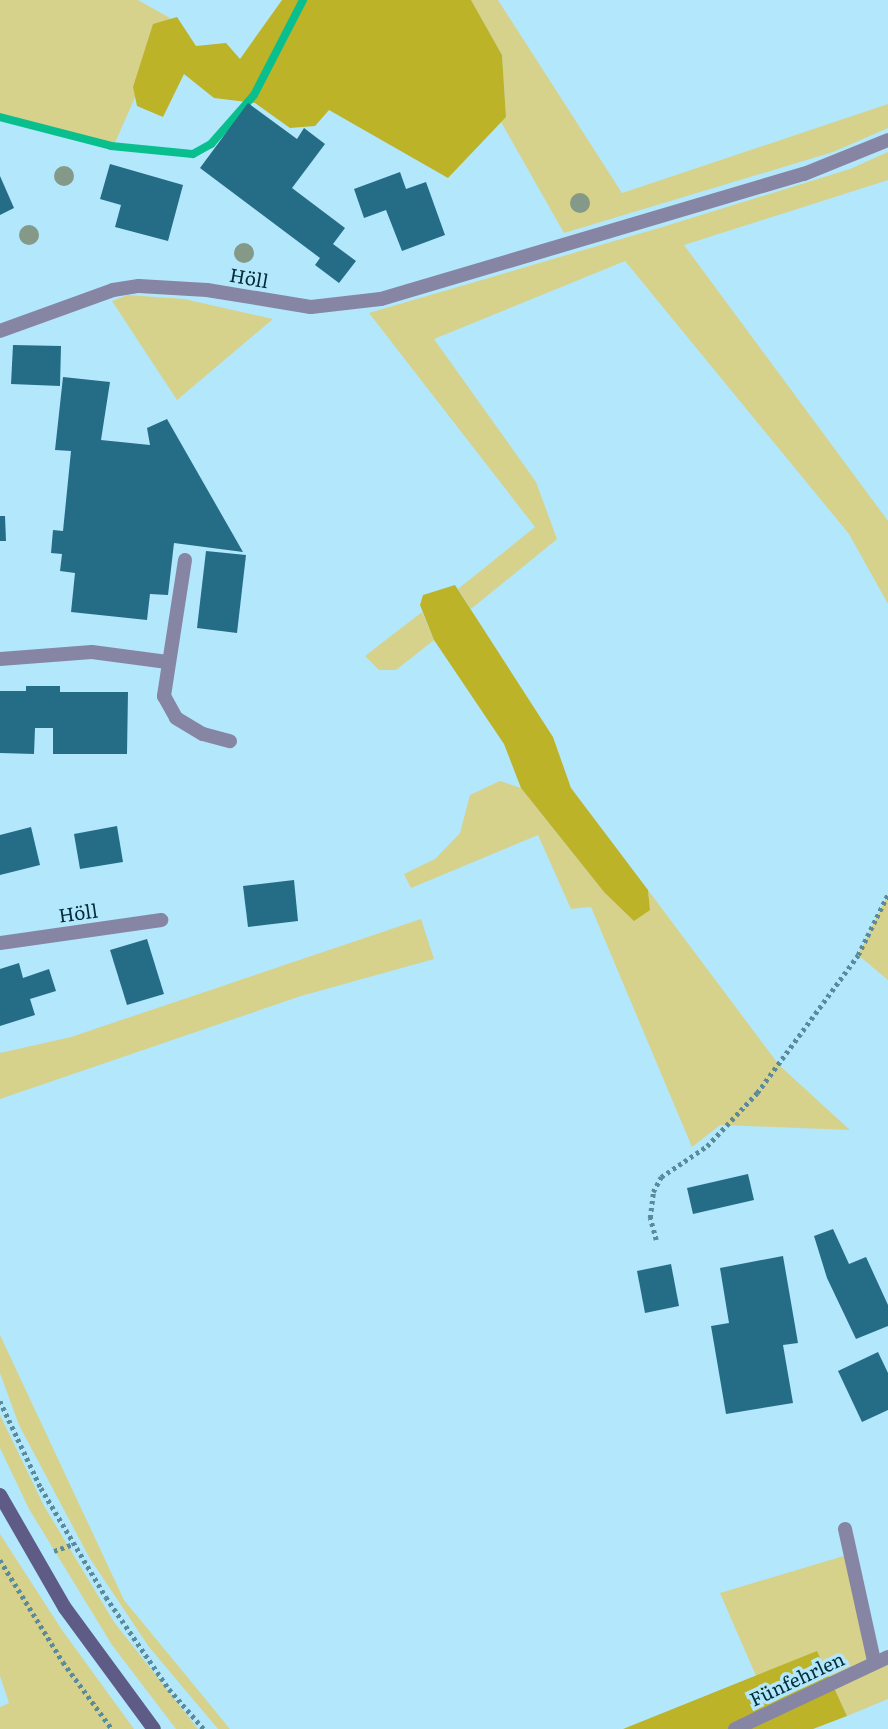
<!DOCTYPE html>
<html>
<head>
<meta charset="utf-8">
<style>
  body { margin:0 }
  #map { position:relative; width:888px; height:1729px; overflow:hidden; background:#b3e7fc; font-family:Literata,serif }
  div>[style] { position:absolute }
  .green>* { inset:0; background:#d6d28b }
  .forest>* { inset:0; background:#bcb329 }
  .stream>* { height:8px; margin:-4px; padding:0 4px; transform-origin:4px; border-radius:4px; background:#09bf8d }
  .building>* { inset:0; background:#256d87 }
  .path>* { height:4.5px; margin-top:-2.25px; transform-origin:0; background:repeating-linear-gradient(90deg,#5b8a9b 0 3.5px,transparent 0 7px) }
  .service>* { height:14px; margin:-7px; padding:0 7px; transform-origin:7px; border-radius:7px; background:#8686a4 }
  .minor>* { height:14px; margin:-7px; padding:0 7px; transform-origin:7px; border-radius:7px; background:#8686a4 }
  .secondary>* { height:14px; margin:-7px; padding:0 7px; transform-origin:7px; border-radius:7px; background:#5e5c87 }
  .trees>* { width:20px; height:20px; margin:-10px; border-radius:50%; background:#849987 }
  span { translate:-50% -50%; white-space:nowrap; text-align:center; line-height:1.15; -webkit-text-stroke:7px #b3e7fc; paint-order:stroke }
  .street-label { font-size:19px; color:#022c3a }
</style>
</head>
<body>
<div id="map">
  <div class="green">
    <i style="clip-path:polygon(0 0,138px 0,170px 18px,114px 145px,0 114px)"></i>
    <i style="clip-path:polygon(471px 0,498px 0,622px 193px,888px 104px,888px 128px,833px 152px,564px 233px,501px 122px,506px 117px,502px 55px)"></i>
    <i style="clip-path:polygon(888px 152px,888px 180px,684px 245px,888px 521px,888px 604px,849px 534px,625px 261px,434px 339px,536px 482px,557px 539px,471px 609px,458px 589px,535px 527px,369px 313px,669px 225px,850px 169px)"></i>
    <i style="clip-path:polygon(128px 295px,184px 299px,273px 319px,177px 400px,112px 301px)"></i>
    <i style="clip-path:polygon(422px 612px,434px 640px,396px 670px,379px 670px,365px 656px)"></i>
    <i style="clip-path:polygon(500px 781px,521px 788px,604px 892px,650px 910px,648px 890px,779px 1065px,850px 1130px,720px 1125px,692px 1147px,591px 907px,571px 909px,538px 835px,411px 888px,404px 874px,435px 859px,460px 833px,470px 795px)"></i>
    <i style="clip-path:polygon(888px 894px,888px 980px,858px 955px)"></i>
    <i style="clip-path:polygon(421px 919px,434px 959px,301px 996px,0 1099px,0 1053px,71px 1037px)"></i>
    <i style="clip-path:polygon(0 1335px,124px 1600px,230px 1729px,218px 1729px,149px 1647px,89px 1557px,19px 1425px,0 1373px)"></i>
    <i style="clip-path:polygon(0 1415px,44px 1506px,114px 1622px,198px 1729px,176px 1729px,112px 1645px,29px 1509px,0 1448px)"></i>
    <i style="clip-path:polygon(0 1534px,62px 1630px,134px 1729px,0 1729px,0 1707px,9px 1703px,0 1676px)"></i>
    <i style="clip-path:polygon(850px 1554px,874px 1661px,888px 1657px,888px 1699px,847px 1716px,817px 1652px,756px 1676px,720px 1593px)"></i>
  </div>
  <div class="forest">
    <i style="clip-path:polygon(282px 0,471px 0,502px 55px,506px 117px,448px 178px,329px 110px,315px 126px,290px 128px,255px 103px,214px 98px,184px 74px,163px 117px,137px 106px,133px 87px,153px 24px,177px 17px,196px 46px,226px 43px,240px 59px)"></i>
    <i style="clip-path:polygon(455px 585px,553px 737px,571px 788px,648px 890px,650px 910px,634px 921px,604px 892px,521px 788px,504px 744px,434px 640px,420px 605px,423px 595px)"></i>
    <i style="clip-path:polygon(817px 1651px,847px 1716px,813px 1729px,623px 1729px)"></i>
  </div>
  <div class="stream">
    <i style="left:0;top:117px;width:115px;rotate:14.6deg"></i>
    <i style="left:111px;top:146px;width:82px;rotate:5.6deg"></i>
    <i style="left:193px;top:154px;width:21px;rotate:-29deg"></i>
    <i style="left:211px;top:144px;width:65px;rotate:-48.7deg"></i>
    <i style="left:254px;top:95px;width:107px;rotate:-62.7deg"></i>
  </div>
  <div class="building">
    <i style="clip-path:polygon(248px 103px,297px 139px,304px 128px,325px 144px,292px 188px,345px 228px,333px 244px,356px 261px,339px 283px,315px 265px,320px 258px,200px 168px)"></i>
    <i style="clip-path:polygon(110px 164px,183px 185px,168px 241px,115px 227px,121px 205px,100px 199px)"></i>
    <i style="clip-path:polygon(400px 172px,406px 189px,426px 182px,445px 235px,402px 251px,386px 210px,364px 218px,354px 189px)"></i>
    <i style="clip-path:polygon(0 176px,14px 208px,0 215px)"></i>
    <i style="clip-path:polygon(13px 345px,61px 346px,60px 386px,11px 384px)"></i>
    <i style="clip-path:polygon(63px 377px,110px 382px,101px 440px,150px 445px,147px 428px,167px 419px,243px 552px,174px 543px,168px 595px,150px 594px,147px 620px,71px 612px,75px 573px,60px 571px,62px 554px,51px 553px,53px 530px,63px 531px,71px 451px,55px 450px)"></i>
    <i style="clip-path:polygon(0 516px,5px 516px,6px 541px,0 541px)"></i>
    <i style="clip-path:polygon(206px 551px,246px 555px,237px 633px,197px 628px)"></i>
    <i style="clip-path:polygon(26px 686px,60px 686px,60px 692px,128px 692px,127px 754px,53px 754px,53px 728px,35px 728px,34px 754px,0 753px,0 691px,26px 691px)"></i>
    <i style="clip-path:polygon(117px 826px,123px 862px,80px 869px,74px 834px)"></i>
    <i style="clip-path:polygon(31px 827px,40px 865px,0 875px,0 835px)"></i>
    <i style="clip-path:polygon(294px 880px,298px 921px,248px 927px,243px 886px)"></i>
    <i style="clip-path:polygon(147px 939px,164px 994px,127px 1005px,110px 950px)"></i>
    <i style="clip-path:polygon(19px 963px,23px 978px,49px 969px,56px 991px,30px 999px,35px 1015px,0 1026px,0 969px)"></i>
    <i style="clip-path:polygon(748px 1174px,754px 1200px,693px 1214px,687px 1188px)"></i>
    <i style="clip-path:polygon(833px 1229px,849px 1264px,866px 1257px,888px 1305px,888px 1326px,856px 1339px,827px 1278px,814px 1236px)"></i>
    <i style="clip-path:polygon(783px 1256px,798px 1343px,783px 1345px,793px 1403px,726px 1414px,711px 1326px,729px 1323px,720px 1268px)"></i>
    <i style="clip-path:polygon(671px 1264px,679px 1306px,645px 1313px,637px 1271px)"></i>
    <i style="clip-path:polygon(878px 1352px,888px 1373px,888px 1410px,862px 1422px,838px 1371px)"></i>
  </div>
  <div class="path">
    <i style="left:656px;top:1240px;width:23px;rotate:-105deg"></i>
    <i style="left:650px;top:1218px;width:26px;rotate:-83deg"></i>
    <i style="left:653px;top:1192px;width:17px;rotate:-62deg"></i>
    <i style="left:661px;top:1177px;width:55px;rotate:-34deg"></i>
    <i style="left:707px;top:1146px;width:73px;rotate:-46.7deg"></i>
    <i style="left:757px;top:1093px;width:171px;rotate:-53.8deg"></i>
    <i style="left:858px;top:955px;width:68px;rotate:-63.8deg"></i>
    <i style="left:0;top:1401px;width:96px;rotate:64.8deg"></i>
    <i style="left:41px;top:1488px;width:127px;rotate:59.2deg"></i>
    <i style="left:106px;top:1597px;width:112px;rotate:55.6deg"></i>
    <i style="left:169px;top:1689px;width:53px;rotate:48.8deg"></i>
    <i style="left:54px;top:1551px;width:20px;rotate:-20deg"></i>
    <i style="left:0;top:1560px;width:120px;rotate:58.3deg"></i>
    <i style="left:63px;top:1662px;width:83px;rotate:53.8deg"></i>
  </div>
  <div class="service">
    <i style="left:185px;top:560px;width:138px;rotate:98.8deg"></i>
    <i style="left:164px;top:696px;width:25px;rotate:61deg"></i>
    <i style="left:176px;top:718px;width:31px;rotate:31deg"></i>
    <i style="left:203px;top:734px;width:28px;rotate:15deg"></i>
    <i style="left:0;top:659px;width:92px;rotate:-4.4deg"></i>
    <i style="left:92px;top:652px;width:76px;rotate:7.6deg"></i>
  </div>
  <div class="minor">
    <i style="left:0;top:331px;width:120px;rotate:-19.9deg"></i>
    <i style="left:113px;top:290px;width:26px;rotate:-9deg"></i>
    <i style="left:139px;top:286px;width:68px;rotate:3.4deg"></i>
    <i style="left:207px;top:290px;width:105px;rotate:9.3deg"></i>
    <i style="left:311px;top:307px;width:70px;rotate:-6.5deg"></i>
    <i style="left:381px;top:299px;width:441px;rotate:-16.5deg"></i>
    <i style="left:804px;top:174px;width:91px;rotate:-22deg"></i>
    <i style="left:0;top:943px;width:163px;rotate:-8.1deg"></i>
    <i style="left:845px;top:1529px;width:135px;rotate:77.6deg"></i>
    <i style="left:735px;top:1729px;width:169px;rotate:-25.2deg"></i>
  </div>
  <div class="secondary">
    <i style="left:0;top:1495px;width:130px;rotate:60.1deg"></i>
    <i style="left:65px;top:1608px;width:150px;rotate:53.7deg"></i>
  </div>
  <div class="trees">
    <i style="left:64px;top:176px"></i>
    <i style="left:580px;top:203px"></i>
    <i style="left:29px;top:235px"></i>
    <i style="left:244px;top:253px"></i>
  </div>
  <div class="street-label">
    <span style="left:249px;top:278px;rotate:10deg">Höll</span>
    <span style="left:78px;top:913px;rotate:-8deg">Höll</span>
    <span style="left:797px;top:1679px;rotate:-25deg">Fünfehrlen</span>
  </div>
</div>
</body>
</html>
